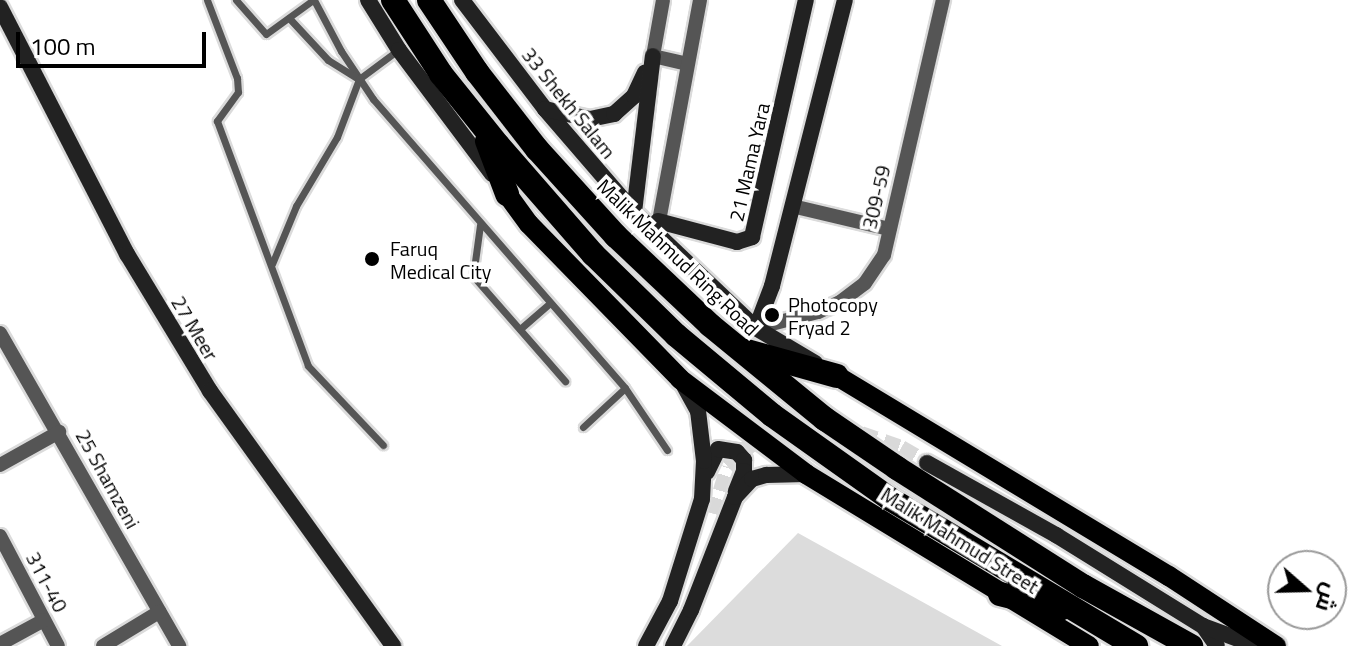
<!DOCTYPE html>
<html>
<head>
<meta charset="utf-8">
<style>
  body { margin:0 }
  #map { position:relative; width:1363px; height:646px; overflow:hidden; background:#fff; font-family:"Titillium Web",Cairo,sans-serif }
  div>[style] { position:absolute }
  .green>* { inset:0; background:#dcdcdc }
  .secondary-tunnel>* { height:16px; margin-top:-8px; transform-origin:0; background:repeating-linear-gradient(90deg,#d9d9d9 0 16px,transparent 0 24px) }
  .roads { filter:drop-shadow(2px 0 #dbdbdb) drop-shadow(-2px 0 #dbdbdb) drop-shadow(0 2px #dbdbdb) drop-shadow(0 -2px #dbdbdb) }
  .lane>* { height:7px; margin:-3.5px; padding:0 3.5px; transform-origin:3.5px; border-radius:3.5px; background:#555 }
  .street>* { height:14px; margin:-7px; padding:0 7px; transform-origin:7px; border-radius:7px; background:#555 }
  .secondary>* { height:16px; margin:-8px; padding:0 8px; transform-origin:8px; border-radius:8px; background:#222 }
  .primary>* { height:20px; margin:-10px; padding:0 10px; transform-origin:10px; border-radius:10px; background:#000 }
  .highway>* { height:24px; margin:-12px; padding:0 12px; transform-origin:12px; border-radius:12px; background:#000 }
  .dots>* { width:22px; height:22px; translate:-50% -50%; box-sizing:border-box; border:4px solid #fff; border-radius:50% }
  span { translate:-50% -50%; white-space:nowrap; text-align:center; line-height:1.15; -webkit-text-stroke:7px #fff; paint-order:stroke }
  .street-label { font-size:20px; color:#000 }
  .poi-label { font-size:20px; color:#000 }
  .left { translate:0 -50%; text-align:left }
  .north { position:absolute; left:1267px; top:550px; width:80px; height:80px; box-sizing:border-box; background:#fff; border:2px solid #999; border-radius:50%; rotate:110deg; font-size:22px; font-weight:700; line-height:32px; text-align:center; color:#000 }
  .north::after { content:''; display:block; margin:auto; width:28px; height:36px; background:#000; clip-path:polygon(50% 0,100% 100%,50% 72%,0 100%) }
  .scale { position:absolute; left:16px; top:32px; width:190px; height:36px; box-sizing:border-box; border:4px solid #000; border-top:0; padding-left:10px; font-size:24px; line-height:28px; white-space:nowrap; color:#000; -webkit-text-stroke:6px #fff; paint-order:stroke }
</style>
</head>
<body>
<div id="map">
  <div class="green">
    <i style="clip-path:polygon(798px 533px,1002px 646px,687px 646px)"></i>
  </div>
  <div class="secondary-tunnel">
    <i style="left:714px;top:514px;width:49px;rotate:-73.4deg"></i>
    <i style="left:728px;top:467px;width:31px;rotate:-45deg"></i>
    <i style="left:750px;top:445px;width:20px;rotate:-27deg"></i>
    <i style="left:768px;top:436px;width:34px;rotate:-10deg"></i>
    <i style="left:801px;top:430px;width:60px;rotate:3.8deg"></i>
    <i style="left:861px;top:434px;width:42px;rotate:19.3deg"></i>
    <i style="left:901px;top:448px;width:30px;rotate:30deg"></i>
  </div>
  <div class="roads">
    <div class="lane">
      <i style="left:207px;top:0;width:84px;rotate:69deg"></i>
      <i style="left:237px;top:78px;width:14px;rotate:86deg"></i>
      <i style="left:238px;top:92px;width:36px;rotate:126deg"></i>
      <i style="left:217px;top:121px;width:261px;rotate:69.6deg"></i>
      <i style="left:308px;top:366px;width:109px;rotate:46.5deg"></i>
      <i style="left:236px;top:0;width:45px;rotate:48.6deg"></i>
      <i style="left:266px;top:34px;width:58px;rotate:-35.9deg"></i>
      <i style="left:314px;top:0;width:58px;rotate:62.1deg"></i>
      <i style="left:341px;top:51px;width:58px;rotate:56.3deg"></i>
      <i style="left:373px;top:99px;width:383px;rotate:48.9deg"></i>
      <i style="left:625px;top:388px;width:75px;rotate:55.9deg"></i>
      <i style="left:289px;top:18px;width:57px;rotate:47.1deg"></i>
      <i style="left:328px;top:60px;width:34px;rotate:32deg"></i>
      <i style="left:480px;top:225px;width:51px;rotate:97.8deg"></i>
      <i style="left:473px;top:276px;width:140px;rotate:48.8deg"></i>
      <i style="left:272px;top:264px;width:63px;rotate:-67.5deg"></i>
      <i style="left:296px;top:206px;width:80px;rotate:-59.3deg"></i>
      <i style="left:337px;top:137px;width:62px;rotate:-69.2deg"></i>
      <i style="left:359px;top:79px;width:49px;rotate:-36.6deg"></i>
      <i style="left:520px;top:329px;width:38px;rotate:-41deg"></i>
      <i style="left:583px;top:427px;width:57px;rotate:-42.9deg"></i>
    </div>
    <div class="street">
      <i style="left:663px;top:0;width:57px;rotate:100.1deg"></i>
      <i style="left:653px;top:56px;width:35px;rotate:13deg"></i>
      <i style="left:792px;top:206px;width:100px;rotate:13.3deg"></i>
      <i style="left:657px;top:232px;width:236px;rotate:-79.5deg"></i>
      <i style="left:756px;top:328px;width:64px;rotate:-14.5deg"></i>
      <i style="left:818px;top:312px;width:24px;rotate:-24deg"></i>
      <i style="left:840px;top:302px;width:31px;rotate:-37deg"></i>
      <i style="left:865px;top:283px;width:34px;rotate:-56deg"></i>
      <i style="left:884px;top:255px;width:262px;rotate:-77deg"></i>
      <i style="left:0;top:333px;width:361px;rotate:60.2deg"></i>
      <i style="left:0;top:465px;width:68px;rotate:-29.2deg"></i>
      <i style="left:0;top:536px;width:124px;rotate:62.2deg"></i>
      <i style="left:0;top:644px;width:50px;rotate:-28.6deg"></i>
      <i style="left:103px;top:646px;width:66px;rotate:-31.3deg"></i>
    </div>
    <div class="secondary">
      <i style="left:368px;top:0;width:59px;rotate:58.2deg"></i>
      <i style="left:399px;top:50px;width:155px;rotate:53.1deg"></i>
      <i style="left:462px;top:0;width:137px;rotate:52.7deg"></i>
      <i style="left:545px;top:109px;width:136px;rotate:49.2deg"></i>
      <i style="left:634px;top:212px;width:168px;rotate:43.6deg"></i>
      <i style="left:756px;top:328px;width:69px;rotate:30.7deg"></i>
      <i style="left:0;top:7px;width:278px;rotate:62.8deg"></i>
      <i style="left:127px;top:254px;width:160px;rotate:58.8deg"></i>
      <i style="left:210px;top:391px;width:314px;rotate:54.3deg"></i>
      <i style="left:545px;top:109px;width:46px;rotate:12.5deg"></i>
      <i style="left:590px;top:119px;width:25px;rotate:-12deg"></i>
      <i style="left:614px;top:114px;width:27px;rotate:-42deg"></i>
      <i style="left:634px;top:96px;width:26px;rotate:-65deg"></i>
      <i style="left:634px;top:212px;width:157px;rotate:-83.1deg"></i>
      <i style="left:658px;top:221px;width:82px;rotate:14.9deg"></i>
      <i style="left:737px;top:242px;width:16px;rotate:-18deg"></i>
      <i style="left:752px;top:237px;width:243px;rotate:-77.2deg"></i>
      <i style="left:756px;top:328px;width:45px;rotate:-69.1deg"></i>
      <i style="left:772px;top:286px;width:295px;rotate:-75.7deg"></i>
      <i style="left:927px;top:463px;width:148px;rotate:29.2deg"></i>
      <i style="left:1056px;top:535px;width:173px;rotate:31.8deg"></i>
      <i style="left:1203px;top:626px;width:24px;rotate:55deg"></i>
      <i style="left:707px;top:472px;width:25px;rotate:-64deg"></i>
      <i style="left:718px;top:449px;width:19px;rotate:9deg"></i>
      <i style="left:737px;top:452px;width:11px;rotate:49deg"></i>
      <i style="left:744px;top:460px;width:11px;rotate:90deg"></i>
      <i style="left:744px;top:471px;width:22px;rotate:112deg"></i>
      <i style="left:1203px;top:626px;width:58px;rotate:20.3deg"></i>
      <i style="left:646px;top:646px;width:51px;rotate:-61.9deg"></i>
      <i style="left:670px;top:601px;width:107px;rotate:-72.6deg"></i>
      <i style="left:702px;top:499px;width:38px;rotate:-87deg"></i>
      <i style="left:704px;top:461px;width:50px;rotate:-96.8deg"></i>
      <i style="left:698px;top:411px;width:31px;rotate:-119deg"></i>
      <i style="left:673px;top:646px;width:40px;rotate:-63.4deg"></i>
      <i style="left:691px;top:610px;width:121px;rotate:-68.7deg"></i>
      <i style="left:735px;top:497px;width:25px;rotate:-47deg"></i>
      <i style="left:752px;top:479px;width:15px;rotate:-16deg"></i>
      <i style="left:766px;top:475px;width:40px;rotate:-1.4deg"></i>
    </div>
    <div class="primary">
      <i style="left:507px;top:194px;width:37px;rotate:54deg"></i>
      <i style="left:529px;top:224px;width:216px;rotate:45.7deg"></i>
      <i style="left:680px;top:379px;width:158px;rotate:37deg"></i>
      <i style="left:806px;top:474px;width:331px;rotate:31.3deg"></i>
      <i style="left:837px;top:376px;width:388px;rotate:31.1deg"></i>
      <i style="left:1169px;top:576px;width:128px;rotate:33.2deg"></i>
    </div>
    <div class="highway">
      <i style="left:393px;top:0;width:88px;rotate:57deg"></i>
      <i style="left:441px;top:74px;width:91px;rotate:51.2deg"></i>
      <i style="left:498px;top:145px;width:145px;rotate:48.9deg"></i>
      <i style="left:593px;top:254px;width:116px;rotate:44.3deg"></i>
      <i style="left:676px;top:335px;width:125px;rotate:39.8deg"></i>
      <i style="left:772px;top:415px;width:145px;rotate:35.4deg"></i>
      <i style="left:890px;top:499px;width:287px;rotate:30.9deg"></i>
      <i style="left:429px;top:0;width:87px;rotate:56.3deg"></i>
      <i style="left:477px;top:72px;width:98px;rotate:52.1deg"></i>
      <i style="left:537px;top:149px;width:118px;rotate:47.8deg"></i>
      <i style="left:616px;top:236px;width:129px;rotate:43.4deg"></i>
      <i style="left:710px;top:325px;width:149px;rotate:39.3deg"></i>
      <i style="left:825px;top:419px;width:87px;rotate:34.2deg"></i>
      <i style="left:897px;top:468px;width:220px;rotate:32.4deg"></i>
      <i style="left:1083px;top:586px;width:124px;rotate:29.1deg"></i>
      <i style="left:487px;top:141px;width:57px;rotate:69.3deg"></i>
      <i style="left:747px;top:351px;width:93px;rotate:15.5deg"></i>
      <i style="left:1000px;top:594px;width:62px;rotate:14deg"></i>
    </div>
  </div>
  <div class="dots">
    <i style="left:372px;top:259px;background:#000"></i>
    <i style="left:772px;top:315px;background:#000"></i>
  </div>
  <div class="street-label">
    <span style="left:569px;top:103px;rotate:51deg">33 Shekh Salam</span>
    <span style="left:749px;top:162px;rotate:-77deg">21 Mama Yara</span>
    <span style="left:876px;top:197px;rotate:-77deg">309-59</span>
    <span style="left:678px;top:257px;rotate:44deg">Malik Mahmud Ring Road</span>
    <span style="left:195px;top:328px;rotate:59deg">27 Meer</span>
    <span style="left:108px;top:479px;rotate:61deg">25 Shamzeni</span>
    <span style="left:960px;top:540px;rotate:32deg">Malik Mahmud Street</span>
    <span style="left:47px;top:582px;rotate:62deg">311-40</span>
  </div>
  <div class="poi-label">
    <span class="left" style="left:390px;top:260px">Faruq<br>Medical City</span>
    <span class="left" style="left:788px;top:316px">Photocopy<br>Fryad 2</span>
  </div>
  <div class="north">ش</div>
  <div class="scale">100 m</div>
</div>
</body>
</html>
